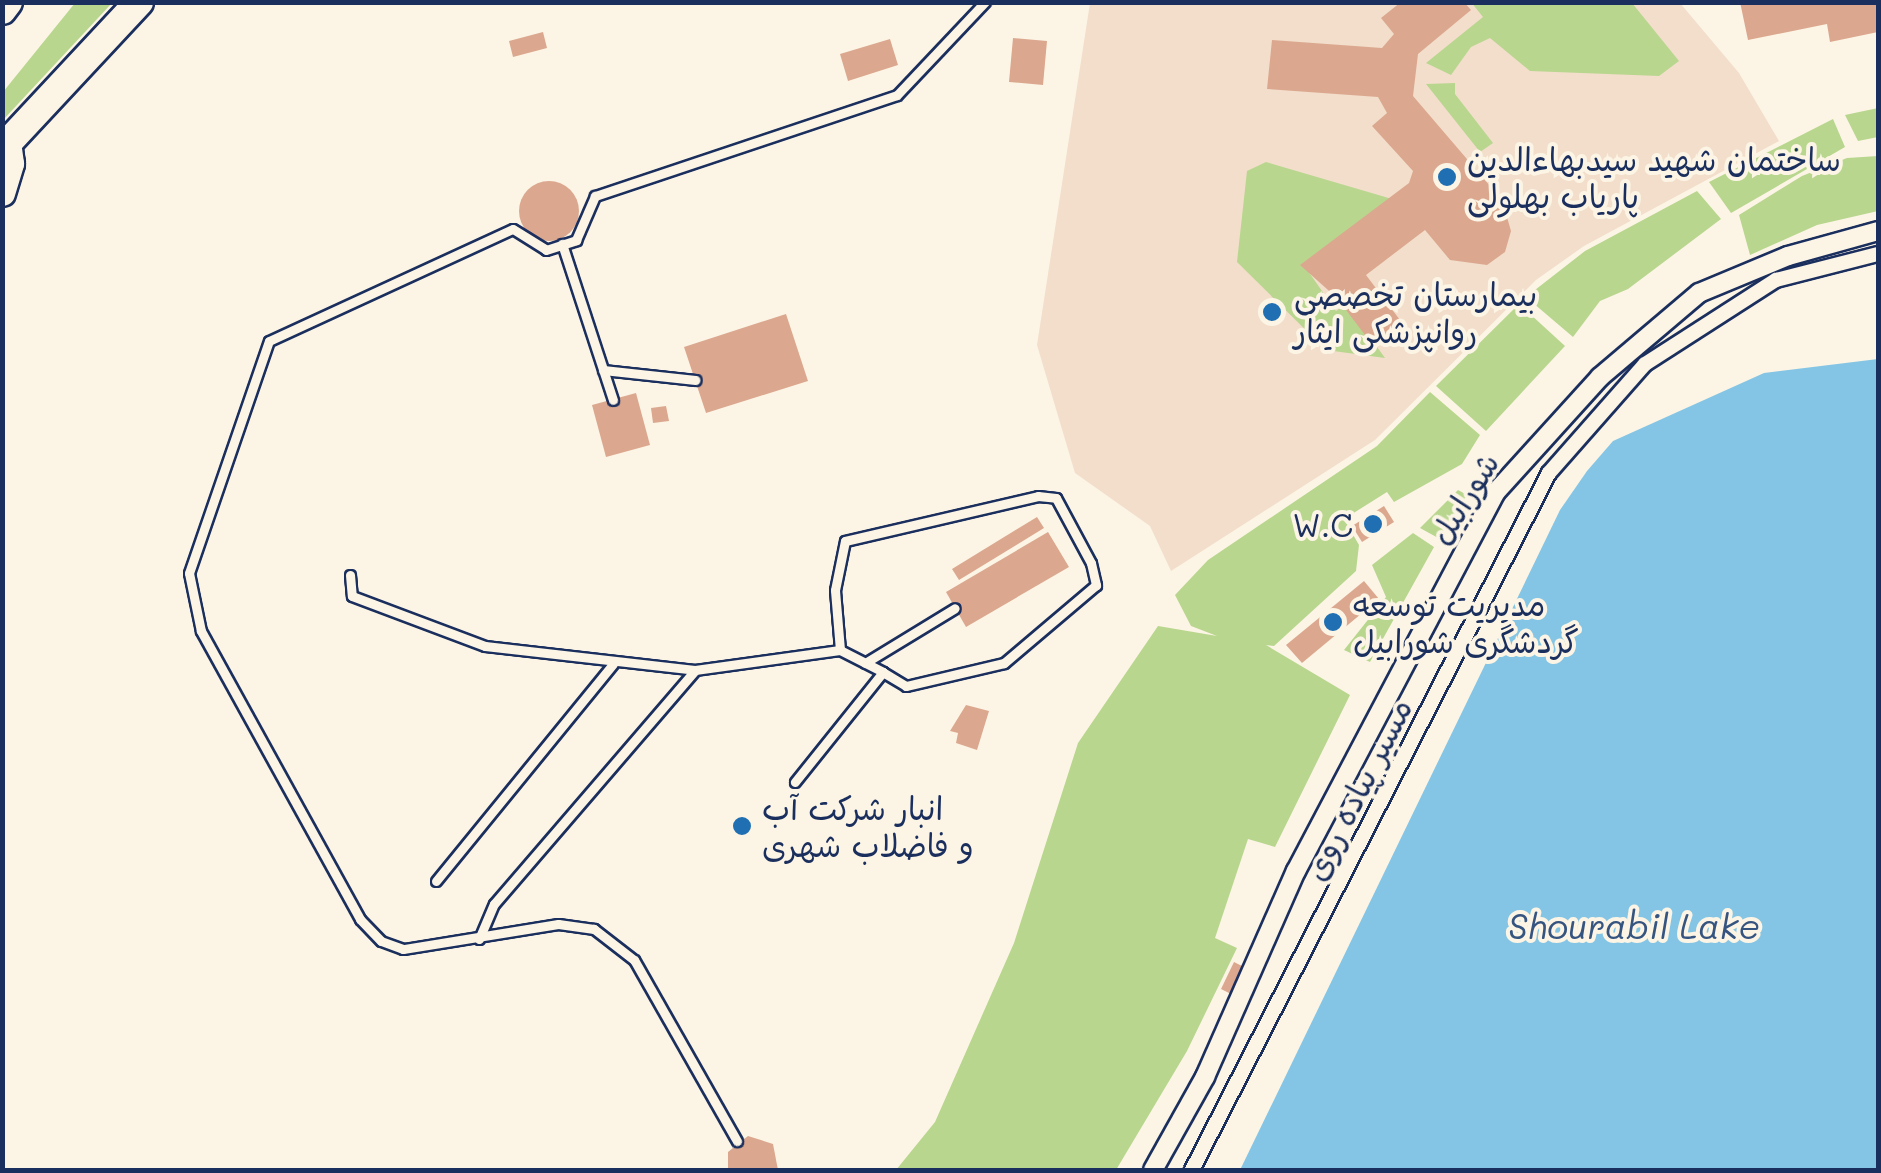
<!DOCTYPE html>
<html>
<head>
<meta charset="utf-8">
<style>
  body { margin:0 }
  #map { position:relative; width:1881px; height:1173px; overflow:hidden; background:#fcf5e5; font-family:Mali,"Playpen Sans Arabic",sans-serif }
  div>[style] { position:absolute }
  .built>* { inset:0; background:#f2decb }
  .green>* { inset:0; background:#b8d68e }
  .water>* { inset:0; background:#84c5e5 }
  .building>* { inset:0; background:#dba88f }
  .round { border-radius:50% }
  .roads { filter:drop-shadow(2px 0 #1b2f5e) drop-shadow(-2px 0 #1b2f5e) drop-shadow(0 2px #1b2f5e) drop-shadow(0 -2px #1b2f5e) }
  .service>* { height:9px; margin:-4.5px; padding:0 4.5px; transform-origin:4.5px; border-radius:4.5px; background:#fcf5e5 }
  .pedestrian>* { height:14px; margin:-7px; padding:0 7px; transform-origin:7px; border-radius:7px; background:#fcf5e5 }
  .minor>* { height:18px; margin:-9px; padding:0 9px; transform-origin:9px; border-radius:9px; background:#fcf5e5 }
  .secondary>* { height:25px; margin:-12.5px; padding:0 12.5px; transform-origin:12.5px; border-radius:12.5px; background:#fcf5e5 }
  .primary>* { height:28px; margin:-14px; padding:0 14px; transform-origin:14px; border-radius:14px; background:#fcf5e5 }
  .dots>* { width:28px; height:28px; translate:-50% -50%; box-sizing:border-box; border:5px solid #fcf5e5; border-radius:50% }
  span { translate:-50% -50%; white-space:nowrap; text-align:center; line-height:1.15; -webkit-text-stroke:8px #fcf5e5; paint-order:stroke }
  .poi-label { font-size:32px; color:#1b2f5e }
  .left { translate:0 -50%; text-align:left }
  .right { translate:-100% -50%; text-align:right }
  .street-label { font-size:32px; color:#1b2f5e }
  .water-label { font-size:35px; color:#355480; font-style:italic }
  .frame { position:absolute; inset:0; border:5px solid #1b2f5e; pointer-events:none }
</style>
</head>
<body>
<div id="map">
  <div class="built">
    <i style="clip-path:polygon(1090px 3px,1680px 3px,1739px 73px,1779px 141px,1584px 246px,1536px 280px,1375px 440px,1171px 571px,1150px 526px,1075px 473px,1037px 345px)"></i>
  </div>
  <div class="green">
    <i style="clip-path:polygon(1471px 2px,1632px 3px,1679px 61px,1659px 76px,1530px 71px,1490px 38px,1471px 47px,1451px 75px,1426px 63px,1483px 17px)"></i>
    <i style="clip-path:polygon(75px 3px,112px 3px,3px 120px,3px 92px)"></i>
    <i style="clip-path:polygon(1455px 83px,1455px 94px,1493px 143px,1480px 152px,1426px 84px)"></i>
    <i style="clip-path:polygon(1878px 108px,1878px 137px,1858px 141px,1845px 115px)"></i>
    <i style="clip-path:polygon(1833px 119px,1845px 147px,1731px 213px,1709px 182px)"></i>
    <i style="clip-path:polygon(1878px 156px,1878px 211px,1817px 225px,1750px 255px,1739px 215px,1802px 176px,1847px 158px)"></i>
    <i style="clip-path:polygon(1266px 162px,1392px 199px,1308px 271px,1336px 311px,1346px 304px,1385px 358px,1326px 350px,1237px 262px,1247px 171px)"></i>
    <i style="clip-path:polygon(1697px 191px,1721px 219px,1628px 289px,1600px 301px,1573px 337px,1526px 297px,1585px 251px)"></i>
    <i style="clip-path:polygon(1519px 304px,1565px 346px,1486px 431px,1436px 386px)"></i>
    <i style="clip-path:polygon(1430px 392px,1480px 435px,1462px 464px,1394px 502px,1387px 492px,1344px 519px,1359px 545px,1356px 571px,1274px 646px,1266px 645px,1350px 695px,1275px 847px,1248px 839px,1215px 938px,1237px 948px,1187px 1051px,1116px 1170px,896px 1170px,935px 1122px,1014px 943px,1078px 743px,1158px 626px,1217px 636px,1191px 626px,1175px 595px,1208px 560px,1377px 446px)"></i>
    <i style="clip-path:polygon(1458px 490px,1467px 495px,1440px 539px,1420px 528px)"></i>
    <i style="clip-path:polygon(1413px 533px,1434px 547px,1370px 662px,1344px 650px,1386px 597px,1372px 565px)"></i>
  </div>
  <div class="water">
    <i style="clip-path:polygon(1878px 359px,1878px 1170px,1240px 1170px,1560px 510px,1587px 471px,1613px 441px,1764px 373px)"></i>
  </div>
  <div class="building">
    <i style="clip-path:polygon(1401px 2px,1464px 2px,1471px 10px,1418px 54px,1413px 96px,1502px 200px,1511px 231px,1505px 252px,1487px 265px,1450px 260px,1425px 230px,1366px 275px,1403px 324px,1385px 343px,1371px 343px,1337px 298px,1300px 265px,1409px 183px,1413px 171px,1372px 126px,1387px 113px,1378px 97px,1267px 89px,1272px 40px,1382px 48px,1394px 34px,1381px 18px)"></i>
    <i style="clip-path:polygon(1740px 2px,1878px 2px,1878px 32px,1830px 42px,1827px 24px,1748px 40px)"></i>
    <i style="clip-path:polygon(543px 32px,547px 48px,513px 57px,509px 41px)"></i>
    <i style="clip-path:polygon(1013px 38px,1047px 41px,1043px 85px,1009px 82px)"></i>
    <i style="clip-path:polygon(890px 39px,898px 65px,848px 81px,840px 54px)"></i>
    <i class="round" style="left:519px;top:181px;width:60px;height:60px"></i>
    <i style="clip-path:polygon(786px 314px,808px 381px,706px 413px,684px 347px)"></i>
    <i style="clip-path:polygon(636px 393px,650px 445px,606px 457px,592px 405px)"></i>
    <i style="clip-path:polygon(666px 406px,669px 421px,653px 423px,651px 408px)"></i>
    <i style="clip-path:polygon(1384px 506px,1394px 522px,1362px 542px,1352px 526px)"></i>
    <i style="clip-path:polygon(1037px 517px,1044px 528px,959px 580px,952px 569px)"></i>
    <i style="clip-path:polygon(1048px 532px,1069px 567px,966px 627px,946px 592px)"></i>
    <i style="clip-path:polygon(1364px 581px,1379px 599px,1302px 663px,1286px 645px)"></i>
    <i style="clip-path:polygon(966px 705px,989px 711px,977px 750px,956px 743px,958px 733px,950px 731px)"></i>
    <i style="clip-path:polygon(1234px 962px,1248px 969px,1235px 996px,1221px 989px)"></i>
    <i style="clip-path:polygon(748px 1136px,773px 1144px,778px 1170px,728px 1170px,728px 1152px)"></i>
  </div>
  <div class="roads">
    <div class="service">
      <i style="left:562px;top:244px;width:164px;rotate:71.9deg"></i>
      <i style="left:603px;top:370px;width:93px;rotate:6.2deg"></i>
      <i style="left:350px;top:575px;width:21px;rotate:85deg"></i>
      <i style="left:352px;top:596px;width:142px;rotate:20.6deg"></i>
      <i style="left:485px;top:646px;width:211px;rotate:6.5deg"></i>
      <i style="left:695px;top:670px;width:146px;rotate:-7.9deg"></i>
      <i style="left:840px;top:650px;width:48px;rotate:27.1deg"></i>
      <i style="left:883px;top:672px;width:141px;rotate:128.7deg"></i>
      <i style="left:840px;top:650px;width:60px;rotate:-94.8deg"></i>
      <i style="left:835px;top:590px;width:50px;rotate:-78.5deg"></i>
      <i style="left:845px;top:541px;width:198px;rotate:-13.1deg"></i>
      <i style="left:1038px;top:496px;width:18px;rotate:6deg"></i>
      <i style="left:1056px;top:498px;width:74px;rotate:61.7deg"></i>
      <i style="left:1091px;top:563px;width:23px;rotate:77deg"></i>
      <i style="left:1096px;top:585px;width:121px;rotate:139.7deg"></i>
      <i style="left:1004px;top:663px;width:101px;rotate:166.8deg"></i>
      <i style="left:906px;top:686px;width:27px;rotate:-149deg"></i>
      <i style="left:865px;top:663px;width:105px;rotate:-31.4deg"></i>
      <i style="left:436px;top:881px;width:280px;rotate:-50.8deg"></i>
      <i style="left:479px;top:939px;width:38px;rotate:-67deg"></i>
      <i style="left:494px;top:904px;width:308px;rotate:-49.3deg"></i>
      <i style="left:737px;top:1141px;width:208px;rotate:-119.6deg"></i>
      <i style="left:634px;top:960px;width:51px;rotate:-142.2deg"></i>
      <i style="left:594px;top:929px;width:36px;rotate:-172deg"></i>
      <i style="left:558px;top:924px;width:157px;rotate:170.8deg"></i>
      <i style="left:403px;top:949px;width:23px;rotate:-160deg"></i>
      <i style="left:381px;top:941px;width:30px;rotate:-134deg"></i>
      <i style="left:360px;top:919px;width:329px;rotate:-118.9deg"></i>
      <i style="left:201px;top:631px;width:59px;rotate:-101.7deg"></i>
      <i style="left:189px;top:573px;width:245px;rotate:-71deg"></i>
      <i style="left:269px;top:341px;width:268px;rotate:-24.7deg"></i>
      <i style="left:513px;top:229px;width:39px;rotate:32deg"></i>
      <i style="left:546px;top:250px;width:32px;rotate:-18deg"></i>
      <i style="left:576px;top:240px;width:48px;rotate:-66.6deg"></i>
      <i style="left:595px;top:196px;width:318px;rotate:-18.5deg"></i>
      <i style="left:897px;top:95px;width:128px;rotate:-46.6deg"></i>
    </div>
    <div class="pedestrian">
      <i style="left:1192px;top:1170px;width:783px;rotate:-62.88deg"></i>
      <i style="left:1549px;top:473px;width:145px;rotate:-48.6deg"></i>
      <i style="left:1645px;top:364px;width:156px;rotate:-32.7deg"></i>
      <i style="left:1776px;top:280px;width:105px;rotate:-14.3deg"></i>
    </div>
    <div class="minor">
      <i style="left:1153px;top:1170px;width:107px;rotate:-60.8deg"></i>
      <i style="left:1205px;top:1077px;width:225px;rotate:-66.2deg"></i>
      <i style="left:1296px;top:871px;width:427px;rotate:-62.2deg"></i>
      <i style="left:1495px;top:493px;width:156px;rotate:-47.8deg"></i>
      <i style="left:1600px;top:377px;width:130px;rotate:-40.3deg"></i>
      <i style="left:1699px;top:293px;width:96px;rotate:-22.6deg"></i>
      <i style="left:1788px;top:256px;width:93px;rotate:-15.5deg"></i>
    </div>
    <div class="secondary">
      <i style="left:2px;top:193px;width:31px;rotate:-73deg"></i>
      <i style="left:11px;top:163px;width:21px;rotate:-98deg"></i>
    </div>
    <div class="primary">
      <i style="left:2px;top:10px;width:10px;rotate:-53deg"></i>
      <i style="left:2px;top:149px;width:201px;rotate:-47deg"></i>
    </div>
  </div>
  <div class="dots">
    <i style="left:1447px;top:177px;background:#1f6fb2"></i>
    <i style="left:1272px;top:312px;background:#1f6fb2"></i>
    <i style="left:1373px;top:524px;background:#1f6fb2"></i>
    <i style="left:1333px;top:622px;background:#1f6fb2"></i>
    <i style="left:742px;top:826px;background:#1f6fb2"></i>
  </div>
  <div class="poi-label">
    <span class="left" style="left:1467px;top:177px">ساختمان شهید سیدبهاءالدین<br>پاریاب بهلولی</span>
    <span class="left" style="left:1294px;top:312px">بیمارستان تخصصی<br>روانپزشکی ایثار</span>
    <span class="right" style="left:1353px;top:524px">W.C</span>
    <span class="left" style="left:1353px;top:622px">مدیریت توسعه<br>گردشگری شورابیل</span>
    <span class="left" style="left:762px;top:826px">انبار شرکت آب<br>و فاضلاب شهری</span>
  </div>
  <div class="street-label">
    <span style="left:1463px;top:498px;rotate:-58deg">شورابیل</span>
    <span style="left:1357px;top:789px;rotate:-63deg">مسیر پیاده روی</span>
  </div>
  <div class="water-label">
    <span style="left:1634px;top:925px">Shourabil Lake</span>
  </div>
  <div class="frame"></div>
</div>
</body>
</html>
